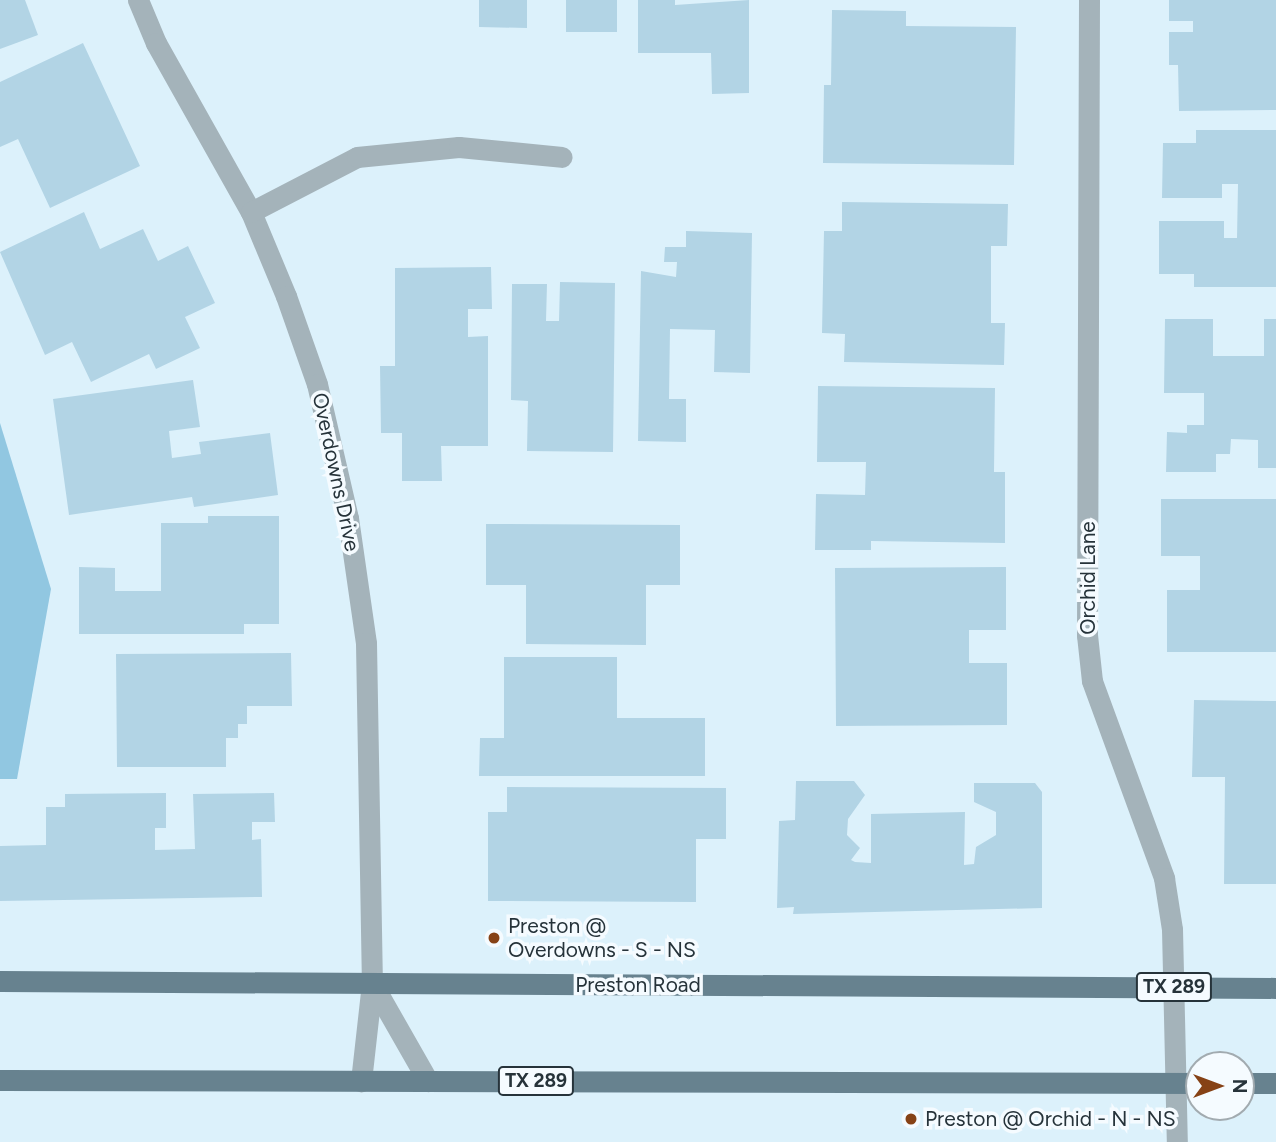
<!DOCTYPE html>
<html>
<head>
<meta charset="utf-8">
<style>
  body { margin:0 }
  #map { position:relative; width:1276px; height:1142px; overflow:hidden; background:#dcf1fb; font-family:Figtree,sans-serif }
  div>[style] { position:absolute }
  .green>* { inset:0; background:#91c7e1 }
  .building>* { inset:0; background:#b2d4e5 }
  .minor>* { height:21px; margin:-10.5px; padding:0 10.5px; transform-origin:10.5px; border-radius:10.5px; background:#a4b3ba }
  .primary>* { height:21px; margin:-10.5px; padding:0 10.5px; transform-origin:10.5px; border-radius:10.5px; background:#67828f }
  .dots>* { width:19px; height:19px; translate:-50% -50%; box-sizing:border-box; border:4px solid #f5fbff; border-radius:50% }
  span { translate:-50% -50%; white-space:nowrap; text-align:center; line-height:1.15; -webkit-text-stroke:7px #f5fbff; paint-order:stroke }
  .shield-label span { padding:2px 5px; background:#f5fbff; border:2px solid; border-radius:5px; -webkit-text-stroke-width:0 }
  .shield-label { font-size:19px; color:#26333a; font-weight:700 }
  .street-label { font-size:21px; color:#26333a }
  .poi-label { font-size:21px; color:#26333a }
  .left { translate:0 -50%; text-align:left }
  .north { position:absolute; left:1185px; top:1051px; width:70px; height:70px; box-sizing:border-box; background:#f5fbff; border:2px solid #a2abb0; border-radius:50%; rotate:90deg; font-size:19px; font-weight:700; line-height:28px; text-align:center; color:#26333a }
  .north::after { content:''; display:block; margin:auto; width:24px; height:32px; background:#864216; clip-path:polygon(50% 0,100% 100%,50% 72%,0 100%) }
</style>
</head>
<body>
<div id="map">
  <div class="green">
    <i style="clip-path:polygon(0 423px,51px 589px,17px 779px,0 779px)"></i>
  </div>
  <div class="building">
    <i style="clip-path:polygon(0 0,25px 0,38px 35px,0 49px)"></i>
    <i style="clip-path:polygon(479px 0,527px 0,527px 28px,479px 27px)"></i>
    <i style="clip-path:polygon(566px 0,617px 0,617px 32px,566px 32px)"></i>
    <i style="clip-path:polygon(638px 0,675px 0,675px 5px,749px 0,749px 93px,712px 94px,711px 53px,638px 53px)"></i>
    <i style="clip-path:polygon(1169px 0,1276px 0,1276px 110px,1179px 111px,1178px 65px,1169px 65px,1169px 32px,1193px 32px,1193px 21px,1169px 21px)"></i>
    <i style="clip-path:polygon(832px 10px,906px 11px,906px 26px,1016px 27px,1014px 165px,823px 163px,824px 85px,831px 85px)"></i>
    <i style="clip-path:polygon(83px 43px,140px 166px,50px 208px,18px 139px,0 147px,0 82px)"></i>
    <i style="clip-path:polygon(1196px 130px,1276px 130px,1276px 287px,1194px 287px,1194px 274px,1159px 274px,1159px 221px,1224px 221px,1224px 238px,1237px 238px,1238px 184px,1222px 184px,1222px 198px,1162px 198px,1163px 143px,1196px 143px)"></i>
    <i style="clip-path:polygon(842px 202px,1008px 204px,1007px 246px,991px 246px,991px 323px,1005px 323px,1004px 365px,844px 362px,845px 334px,822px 333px,824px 231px,842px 231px)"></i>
    <i style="clip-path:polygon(84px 212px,100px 249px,143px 229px,158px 261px,188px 246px,215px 303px,185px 317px,200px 348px,156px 369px,149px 354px,91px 382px,72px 342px,45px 355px,0 252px)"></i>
    <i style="clip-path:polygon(686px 231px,752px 233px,750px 373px,714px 372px,715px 330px,670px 329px,669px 399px,686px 399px,686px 442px,638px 441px,641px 271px,676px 277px,677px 262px,664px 262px,665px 247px,686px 247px)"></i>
    <i style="clip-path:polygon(491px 267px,492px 309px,468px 309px,468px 337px,488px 336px,488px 446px,441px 446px,442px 481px,402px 481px,402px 433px,381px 433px,380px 366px,395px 366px,395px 268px)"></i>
    <i style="clip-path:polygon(560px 282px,615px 283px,613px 452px,527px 451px,528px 401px,511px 400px,512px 284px,547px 284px,546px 321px,559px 321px)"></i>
    <i style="clip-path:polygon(1165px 319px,1213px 319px,1213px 356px,1264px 356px,1264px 319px,1276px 319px,1276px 468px,1258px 468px,1258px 440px,1231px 439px,1230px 454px,1216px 454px,1216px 472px,1166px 472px,1167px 432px,1187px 433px,1187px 425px,1204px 425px,1204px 393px,1164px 393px)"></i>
    <i style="clip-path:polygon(193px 380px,200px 427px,169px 431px,172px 458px,201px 454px,199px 442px,270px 433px,278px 495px,194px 507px,192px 497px,69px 515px,53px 399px)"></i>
    <i style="clip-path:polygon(818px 386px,995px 388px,994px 472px,1005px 472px,1005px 543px,871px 541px,871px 550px,815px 550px,816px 494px,865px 495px,866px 462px,817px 462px)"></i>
    <i style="clip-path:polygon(1161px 499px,1276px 499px,1276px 652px,1167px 652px,1167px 590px,1200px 590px,1200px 556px,1161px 556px)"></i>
    <i style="clip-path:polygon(208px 516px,279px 516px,279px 624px,244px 624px,244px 634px,79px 634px,79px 567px,115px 568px,115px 591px,161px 591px,161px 523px,208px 523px)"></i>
    <i style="clip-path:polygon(486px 524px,680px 525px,680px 585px,646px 585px,646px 645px,526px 644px,526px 585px,486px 585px)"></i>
    <i style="clip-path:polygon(1006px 567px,1006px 630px,969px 630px,969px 663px,1007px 663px,1007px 725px,836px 726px,835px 568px)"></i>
    <i style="clip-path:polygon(291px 653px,292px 706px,247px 706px,247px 724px,238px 724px,238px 738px,226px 738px,226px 767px,117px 767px,116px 654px)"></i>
    <i style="clip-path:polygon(504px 657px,617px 657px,617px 718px,705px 718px,705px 776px,479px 776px,480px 738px,504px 738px)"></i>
    <i style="clip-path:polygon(1194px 700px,1276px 701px,1276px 884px,1224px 884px,1225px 777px,1192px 777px)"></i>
    <i style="clip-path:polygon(796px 781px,854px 781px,865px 795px,848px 819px,847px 835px,860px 848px,851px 860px,855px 862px,871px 863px,871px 814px,965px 812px,964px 865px,974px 864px,976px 847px,996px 835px,996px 812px,974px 802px,974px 783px,1035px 783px,1042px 792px,1042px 908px,793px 914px,794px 907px,777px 908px,779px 821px,795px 820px)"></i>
    <i style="clip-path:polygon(507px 787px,726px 788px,726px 839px,696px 839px,696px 902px,488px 901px,488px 812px,507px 812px)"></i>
    <i style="clip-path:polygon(166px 793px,166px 828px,155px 828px,155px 850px,195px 849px,193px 794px,274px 793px,275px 822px,252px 822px,252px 840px,261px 839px,262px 897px,0 901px,0 846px,46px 845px,46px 807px,65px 807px,65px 794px)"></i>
  </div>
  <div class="minor">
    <i style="left:138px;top:0;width:47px;rotate:67.3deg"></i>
    <i style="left:156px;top:43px;width:194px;rotate:60.7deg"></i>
    <i style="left:251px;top:212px;width:91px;rotate:67.4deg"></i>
    <i style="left:286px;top:296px;width:93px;rotate:70.6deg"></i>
    <i style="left:317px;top:384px;width:138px;rotate:77deg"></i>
    <i style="left:348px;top:518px;width:126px;rotate:81.8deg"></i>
    <i style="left:366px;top:643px;width:340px;rotate:89deg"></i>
    <i style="left:372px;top:983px;width:99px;rotate:96.4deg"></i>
    <i style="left:1089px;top:0;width:635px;rotate:90.18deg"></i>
    <i style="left:1087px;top:635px;width:46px;rotate:83.8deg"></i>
    <i style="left:1092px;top:681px;width:210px;rotate:69.9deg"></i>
    <i style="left:1164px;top:878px;width:52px;rotate:81.1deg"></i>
    <i style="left:1172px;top:929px;width:213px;rotate:88.7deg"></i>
    <i style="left:251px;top:212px;width:119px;rotate:-27.4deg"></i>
    <i style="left:357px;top:157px;width:102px;rotate:-5.6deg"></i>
    <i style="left:459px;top:147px;width:103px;rotate:5.5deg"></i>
    <i style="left:372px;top:983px;width:113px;rotate:60.3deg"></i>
  </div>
  <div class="primary">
    <i style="left:0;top:981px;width:1276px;rotate:0.31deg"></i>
    <i style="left:0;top:1080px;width:1199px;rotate:0.14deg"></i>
    <i style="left:1241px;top:1083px;width:35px"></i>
  </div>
  <div class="dots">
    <i style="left:494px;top:938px;background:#864216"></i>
    <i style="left:911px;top:1119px;background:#864216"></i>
  </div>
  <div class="shield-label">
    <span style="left:1174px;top:987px">TX 289</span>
    <span style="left:536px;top:1081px">TX 289</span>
  </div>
  <div class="street-label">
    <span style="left:336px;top:472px;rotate:78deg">Overdowns Drive</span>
    <span style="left:1088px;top:578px;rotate:-90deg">Orchid Lane</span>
    <span style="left:638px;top:985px">Preston Road</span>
  </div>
  <div class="poi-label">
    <span class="left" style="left:508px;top:938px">Preston @<br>Overdowns - S - NS</span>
    <span class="left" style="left:925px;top:1119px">Preston @ Orchid - N - NS</span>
  </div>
  <div class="north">N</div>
</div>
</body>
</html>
